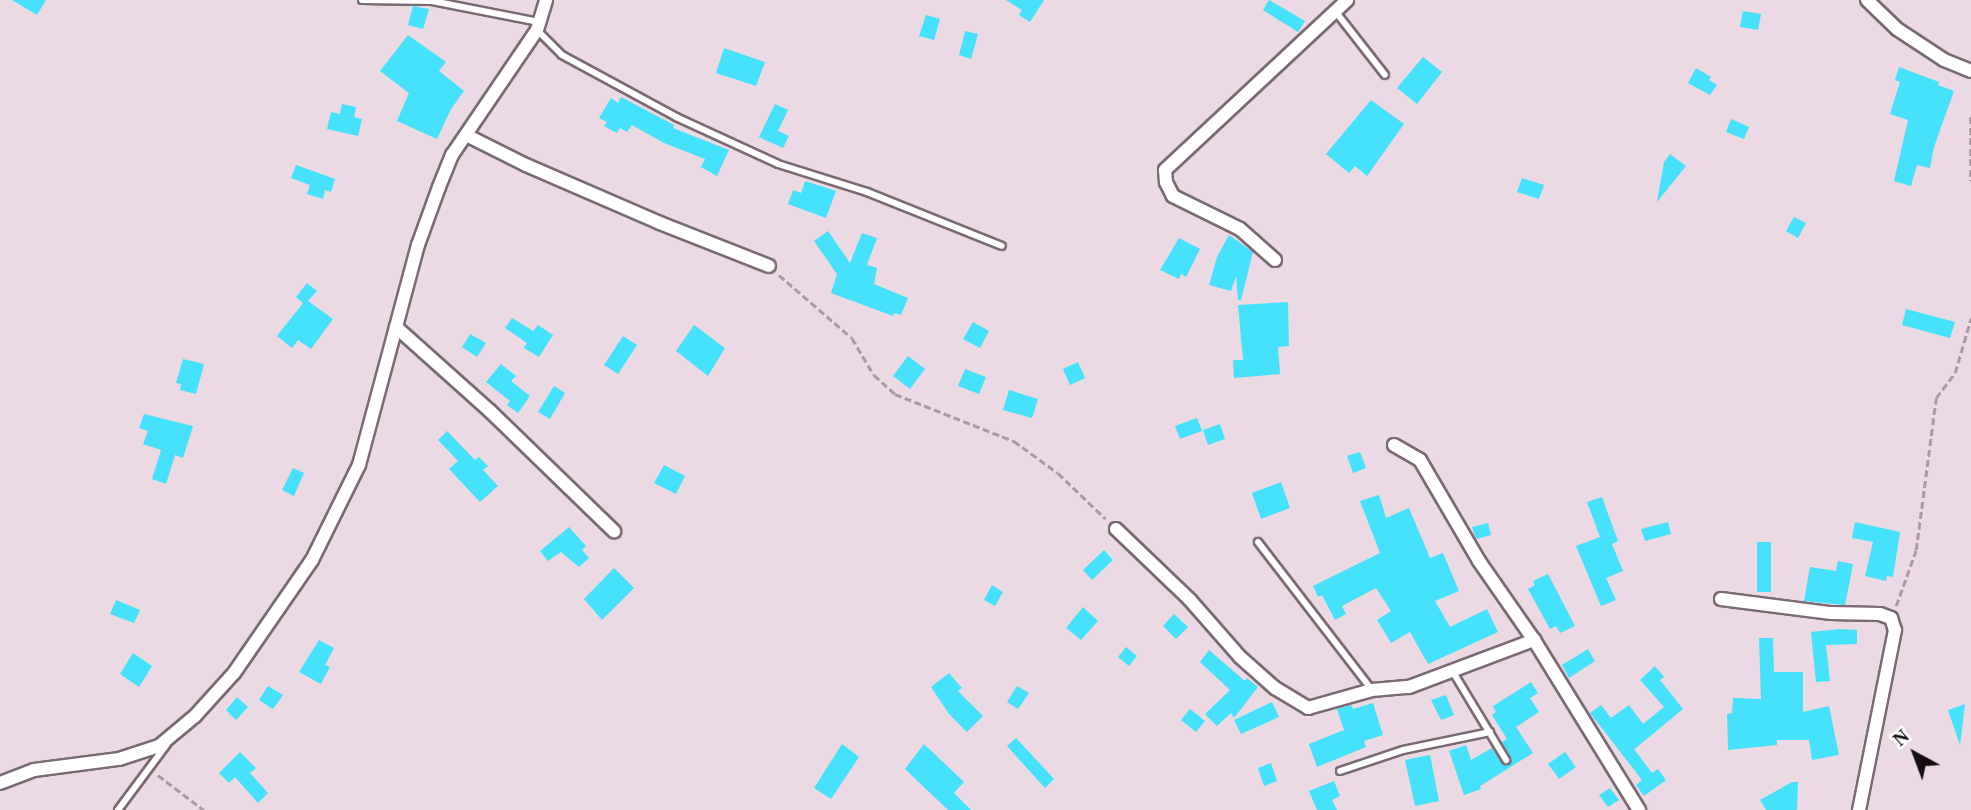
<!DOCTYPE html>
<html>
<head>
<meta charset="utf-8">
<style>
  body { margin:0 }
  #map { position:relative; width:1971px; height:810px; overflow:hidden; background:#ebd9e3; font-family:"Times New Roman",serif }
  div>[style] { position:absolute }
  .building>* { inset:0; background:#46e1fa }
  .path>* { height:2.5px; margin-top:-1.25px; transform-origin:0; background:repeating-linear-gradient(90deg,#aa9ba3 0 7px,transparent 0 10.5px) }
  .roads { filter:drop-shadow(2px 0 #7a6a73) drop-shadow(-2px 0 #7a6a73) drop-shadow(0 2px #7a6a73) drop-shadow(0 -2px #7a6a73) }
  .lane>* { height:6px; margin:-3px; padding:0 3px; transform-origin:3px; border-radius:3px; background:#fff }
  .street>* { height:12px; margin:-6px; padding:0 6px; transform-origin:6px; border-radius:6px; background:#fff }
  span { translate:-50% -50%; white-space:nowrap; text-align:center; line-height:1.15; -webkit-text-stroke:5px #fff; paint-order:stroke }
  .north { position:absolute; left:1880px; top:719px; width:70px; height:70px; -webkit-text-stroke:5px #fff; paint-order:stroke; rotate:319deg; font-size:19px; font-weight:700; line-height:28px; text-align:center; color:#140e11 }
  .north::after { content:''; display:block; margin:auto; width:24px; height:32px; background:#140e11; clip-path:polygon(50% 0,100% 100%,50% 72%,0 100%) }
</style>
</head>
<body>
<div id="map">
  <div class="building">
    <i style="clip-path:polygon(12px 0,46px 0,37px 15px)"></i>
    <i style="clip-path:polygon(1006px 0,1044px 0,1030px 22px,1019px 15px,1022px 10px)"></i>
    <i style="clip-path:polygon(1269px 0,1305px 21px,1298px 32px,1263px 10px)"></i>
    <i style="clip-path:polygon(413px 6px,429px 9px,423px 29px,408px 25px)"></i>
    <i style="clip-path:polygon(1743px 11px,1761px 14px,1758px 30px,1740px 27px)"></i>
    <i style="clip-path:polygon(926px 15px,940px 19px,934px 40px,919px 36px)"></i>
    <i style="clip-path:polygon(965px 31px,978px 34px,971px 59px,959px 55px)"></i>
    <i style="clip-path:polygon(408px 35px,446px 62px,439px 71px,464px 91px,451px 109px,437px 139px,397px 121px,409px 93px,380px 71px)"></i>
    <i style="clip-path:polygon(724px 48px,765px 62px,756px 86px,716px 73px)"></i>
    <i style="clip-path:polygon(1423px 57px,1442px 72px,1417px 104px,1397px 88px)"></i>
    <i style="clip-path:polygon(1899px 67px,1939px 82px,1938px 85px,1954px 91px,1934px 147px,1930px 168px,1917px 165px,1911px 186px,1894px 181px,1908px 120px,1890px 114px,1900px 82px,1895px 80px)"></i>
    <i style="clip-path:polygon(1696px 68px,1711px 77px,1709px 80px,1717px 85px,1710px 95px,1688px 83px)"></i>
    <i style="clip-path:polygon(621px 97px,674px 125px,673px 128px,729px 150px,717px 176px,701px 167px,705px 159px,664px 143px,632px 125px,627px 132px,620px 128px,617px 133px,604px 126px,607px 122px,599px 118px,611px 98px,618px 103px)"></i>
    <i style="clip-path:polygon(1371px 100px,1404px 124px,1367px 176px,1355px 166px,1349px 173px,1326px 154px)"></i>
    <i style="clip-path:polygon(342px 104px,356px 107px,354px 117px,362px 119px,358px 136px,327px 129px,331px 112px,340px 114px)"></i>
    <i style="clip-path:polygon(775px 104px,788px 110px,778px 131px,789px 136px,783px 148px,759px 137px)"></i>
    <i style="clip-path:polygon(1731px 119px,1749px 127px,1744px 139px,1726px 132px)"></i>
    <i style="clip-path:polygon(1670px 154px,1686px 166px,1657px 202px,1664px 162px)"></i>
    <i style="clip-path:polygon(296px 165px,335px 179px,331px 192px,325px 190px,323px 199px,307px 194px,310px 185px,291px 178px)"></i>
    <i style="clip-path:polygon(1522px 178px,1544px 185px,1539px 199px,1517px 192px)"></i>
    <i style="clip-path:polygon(805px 181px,836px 191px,826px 218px,788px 204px,793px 190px,801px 193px)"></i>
    <i style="clip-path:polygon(1794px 217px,1806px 223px,1798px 238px,1786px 231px)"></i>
    <i style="clip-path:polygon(828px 231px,850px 263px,862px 233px,877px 238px,867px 265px,877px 268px,874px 284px,908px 298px,901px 315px,894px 313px,893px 316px,831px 293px,837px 274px,814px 241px)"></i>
    <i style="clip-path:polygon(1229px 235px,1253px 252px,1241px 300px,1238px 300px,1236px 276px,1231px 291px,1209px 285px,1217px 257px)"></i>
    <i style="clip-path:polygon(1179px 238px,1200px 249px,1186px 277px,1181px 274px,1179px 279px,1160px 270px)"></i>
    <i style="clip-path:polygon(307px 283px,317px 291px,308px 301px,333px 319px,311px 349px,298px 340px,292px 348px,277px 336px,303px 303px,296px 297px)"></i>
    <i style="clip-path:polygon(1288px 302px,1289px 346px,1278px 347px,1280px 374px,1234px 378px,1233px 360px,1243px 360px,1238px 305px)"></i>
    <i style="clip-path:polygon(1906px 309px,1955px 322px,1950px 338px,1902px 325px)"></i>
    <i style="clip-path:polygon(512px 318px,533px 331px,538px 325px,553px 335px,539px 357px,524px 348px,527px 343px,505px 328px)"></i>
    <i style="clip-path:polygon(973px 322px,989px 331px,980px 348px,963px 339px)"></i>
    <i style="clip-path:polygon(694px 325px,725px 348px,708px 376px,676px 351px)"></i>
    <i style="clip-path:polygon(470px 334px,486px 343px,477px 357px,462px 347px)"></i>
    <i style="clip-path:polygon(623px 336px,637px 345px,618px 374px,604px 365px)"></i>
    <i style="clip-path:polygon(908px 356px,925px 369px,910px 389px,893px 376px)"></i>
    <i style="clip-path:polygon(183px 359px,204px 364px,196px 394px,180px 390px,181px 384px,176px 383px)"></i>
    <i style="clip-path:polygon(1078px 362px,1085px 378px,1070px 385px,1063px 369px)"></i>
    <i style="clip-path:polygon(501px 364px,516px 376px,511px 381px,530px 396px,518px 413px,507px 405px,510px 401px,486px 382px)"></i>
    <i style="clip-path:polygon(965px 369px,986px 377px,979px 394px,958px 386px)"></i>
    <i style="clip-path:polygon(554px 386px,565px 393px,550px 419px,538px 412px)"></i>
    <i style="clip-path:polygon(1009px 390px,1038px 399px,1032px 418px,1003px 410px)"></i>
    <i style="clip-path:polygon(144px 414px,193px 426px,183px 458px,175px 455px,166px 484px,152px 479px,161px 450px,143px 444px,148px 431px,139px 428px)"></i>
    <i style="clip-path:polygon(1197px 418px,1202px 431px,1180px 439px,1175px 426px)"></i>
    <i style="clip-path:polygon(1220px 424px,1225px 439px,1208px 445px,1203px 430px)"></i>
    <i style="clip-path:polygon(447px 431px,475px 460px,479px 457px,488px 466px,483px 470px,498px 486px,480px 502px,449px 469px,458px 461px,438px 440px)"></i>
    <i style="clip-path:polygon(1360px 452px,1366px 468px,1353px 473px,1347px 456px)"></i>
    <i style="clip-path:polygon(664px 465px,685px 476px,676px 494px,654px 483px)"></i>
    <i style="clip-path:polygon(293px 468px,304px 473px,294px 496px,282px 490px)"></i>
    <i style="clip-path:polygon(1281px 482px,1290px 508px,1261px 519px,1252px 493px)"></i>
    <i style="clip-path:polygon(1379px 495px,1386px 518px,1409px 508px,1430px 558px,1443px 553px,1459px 591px,1435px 601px,1450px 627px,1487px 609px,1498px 632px,1428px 664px,1410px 632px,1391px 643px,1377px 620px,1391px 611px,1376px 588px,1342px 606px,1346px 614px,1335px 620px,1322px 595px,1318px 597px,1313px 586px,1380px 553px,1360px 501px)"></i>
    <i style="clip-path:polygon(1602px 497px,1618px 541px,1612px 544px,1623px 571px,1606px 578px,1616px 600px,1601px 606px,1576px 546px,1600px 537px,1587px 502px)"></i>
    <i style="clip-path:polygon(1668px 522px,1671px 534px,1645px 541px,1641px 529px)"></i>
    <i style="clip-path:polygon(1855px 522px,1900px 532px,1893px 577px,1887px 576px,1886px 581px,1865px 576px,1873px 542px,1852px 538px)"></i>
    <i style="clip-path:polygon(1488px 523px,1491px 535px,1476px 539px,1472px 527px)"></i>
    <i style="clip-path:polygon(569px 527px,586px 546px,582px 550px,589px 558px,579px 567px,561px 552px,548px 561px,540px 551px)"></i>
    <i style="clip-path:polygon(1757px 542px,1771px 542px,1771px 592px,1757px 592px)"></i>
    <i style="clip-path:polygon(1104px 550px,1113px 560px,1092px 580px,1083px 570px)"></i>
    <i style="clip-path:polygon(1838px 561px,1853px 564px,1845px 605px,1804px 601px,1810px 567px,1836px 571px)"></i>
    <i style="clip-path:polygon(614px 568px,634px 588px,602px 620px,584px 599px)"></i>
    <i style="clip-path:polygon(1548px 574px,1575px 626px,1560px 633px,1556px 626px,1550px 629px,1528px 589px,1535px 585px,1533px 581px)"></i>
    <i style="clip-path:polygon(992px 585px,1003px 592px,995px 606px,984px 600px)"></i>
    <i style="clip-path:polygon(116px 600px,140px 610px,134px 623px,110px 614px)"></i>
    <i style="clip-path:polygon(1083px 607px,1098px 621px,1081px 640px,1066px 628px)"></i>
    <i style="clip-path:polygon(1174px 614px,1188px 627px,1176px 639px,1163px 626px)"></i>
    <i style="clip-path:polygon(1840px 629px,1857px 630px,1857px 644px,1826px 645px,1830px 681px,1816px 682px,1811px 632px)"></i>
    <i style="clip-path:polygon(1759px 638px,1773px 638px,1774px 672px,1803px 672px,1803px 712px,1829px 706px,1839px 755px,1812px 760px,1809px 740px,1777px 740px,1777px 745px,1728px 750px,1727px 714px,1732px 713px,1733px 698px,1761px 699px)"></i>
    <i style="clip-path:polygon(319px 640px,334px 648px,325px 665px,330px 667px,321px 684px,299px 672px)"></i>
    <i style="clip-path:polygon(1126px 647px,1137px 656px,1129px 666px,1118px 657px)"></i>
    <i style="clip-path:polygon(1588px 649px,1595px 661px,1569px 678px,1562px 665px)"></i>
    <i style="clip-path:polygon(1209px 650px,1245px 681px,1247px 678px,1258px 687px,1234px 718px,1231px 713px,1217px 726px,1205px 714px,1230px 690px,1200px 662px)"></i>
    <i style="clip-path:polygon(133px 653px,152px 666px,139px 687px,120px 674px)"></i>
    <i style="clip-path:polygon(1655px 666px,1664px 677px,1660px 680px,1683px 709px,1631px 752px,1634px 749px,1652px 773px,1658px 769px,1666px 780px,1644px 796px,1636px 785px,1642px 780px,1590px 713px,1601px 705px,1611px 718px,1629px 705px,1643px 724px,1664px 707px,1640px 680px)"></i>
    <i style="clip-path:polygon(949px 673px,962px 688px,958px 691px,983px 716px,967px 732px,949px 714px,931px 687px)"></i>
    <i style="clip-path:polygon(1531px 682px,1538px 693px,1530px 698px,1539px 712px,1516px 727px,1533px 753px,1480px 786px,1481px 789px,1464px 795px,1449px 751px,1466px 745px,1471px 760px,1492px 748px,1503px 765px,1509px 764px,1511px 758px,1502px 742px,1507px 739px,1492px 715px,1496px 712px,1493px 706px)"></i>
    <i style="clip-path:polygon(268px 686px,283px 695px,273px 709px,259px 700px)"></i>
    <i style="clip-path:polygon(1017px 686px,1029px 693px,1018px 709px,1007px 702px)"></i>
    <i style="clip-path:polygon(1446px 695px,1454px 715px,1441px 720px,1431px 700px)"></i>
    <i style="clip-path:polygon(237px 697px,248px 707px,236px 720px,226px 710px)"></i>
    <i style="clip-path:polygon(1272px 702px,1279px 717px,1241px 734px,1234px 720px)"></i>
    <i style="clip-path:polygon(1373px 703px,1383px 735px,1364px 741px,1366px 747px,1317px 767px,1309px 744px,1344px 730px,1337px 709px,1351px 705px,1353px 709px)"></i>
    <i style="clip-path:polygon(1965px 704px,1960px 745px,1948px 710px)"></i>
    <i style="clip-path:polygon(1190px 709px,1205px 721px,1196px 732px,1181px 720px)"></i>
    <i style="clip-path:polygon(1016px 738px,1054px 779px,1045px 788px,1007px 746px)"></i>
    <i style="clip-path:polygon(842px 744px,859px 757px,831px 799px,814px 788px)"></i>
    <i style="clip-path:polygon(924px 744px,964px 782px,954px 793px,971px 810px,948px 810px,905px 769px)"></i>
    <i style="clip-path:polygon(240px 752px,256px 768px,250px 773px,268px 793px,258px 803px,235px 777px,229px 783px,219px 773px)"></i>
    <i style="clip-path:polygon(1565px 752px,1576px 767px,1559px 779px,1548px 764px)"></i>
    <i style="clip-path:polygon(1430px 755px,1439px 801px,1415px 806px,1405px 760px)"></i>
    <i style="clip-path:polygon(1271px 763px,1277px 781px,1264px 786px,1258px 768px)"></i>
    <i style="clip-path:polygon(1334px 781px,1340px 796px,1332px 800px,1337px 810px,1317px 810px,1309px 791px)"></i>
    <i style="clip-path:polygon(1792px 782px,1798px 782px,1797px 810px,1766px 810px,1760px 800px)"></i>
    <i style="clip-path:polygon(1610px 788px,1619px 800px,1608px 807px,1599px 795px)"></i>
  </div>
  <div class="path">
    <i style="left:1971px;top:117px;width:64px;rotate:90deg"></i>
    <i style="left:779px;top:275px;width:96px;rotate:40.8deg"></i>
    <i style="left:852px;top:338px;width:43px;rotate:59.3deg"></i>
    <i style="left:874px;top:375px;width:28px;rotate:42deg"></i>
    <i style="left:895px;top:394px;width:128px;rotate:21.6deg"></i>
    <i style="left:1014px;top:441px;width:54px;rotate:36deg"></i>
    <i style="left:1058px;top:473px;width:66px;rotate:43.8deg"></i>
    <i style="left:1896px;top:606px;width:59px;rotate:-70.3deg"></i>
    <i style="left:1916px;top:550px;width:153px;rotate:-82.5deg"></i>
    <i style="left:1936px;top:398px;width:31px;rotate:-53deg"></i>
    <i style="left:1955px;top:373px;width:57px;rotate:-73.8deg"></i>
    <i style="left:158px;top:775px;width:58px;rotate:37.3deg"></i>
  </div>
  <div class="roads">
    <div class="lane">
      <i style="left:362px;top:0;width:70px;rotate:0.8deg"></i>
      <i style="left:432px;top:1px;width:109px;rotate:11.1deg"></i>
      <i style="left:1335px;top:11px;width:81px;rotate:52deg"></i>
      <i style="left:537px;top:30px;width:35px;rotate:45deg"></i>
      <i style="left:562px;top:55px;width:130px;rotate:28.5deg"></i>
      <i style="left:676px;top:117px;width:112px;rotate:24.7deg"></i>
      <i style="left:778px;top:164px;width:93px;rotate:17.5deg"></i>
      <i style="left:867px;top:192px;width:145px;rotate:21.8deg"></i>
      <i style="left:1258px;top:542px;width:187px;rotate:52.4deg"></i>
      <i style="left:1453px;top:672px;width:103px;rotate:58.9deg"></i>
      <i style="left:1340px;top:771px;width:66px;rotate:-18.4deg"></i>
      <i style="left:1403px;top:750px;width:89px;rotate:-11.7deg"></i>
      <i style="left:118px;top:810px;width:82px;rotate:-53.4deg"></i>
    </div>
    <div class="street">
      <i style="left:1867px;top:0;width:42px;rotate:44deg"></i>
      <i style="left:1897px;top:29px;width:56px;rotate:33.4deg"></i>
      <i style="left:1944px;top:60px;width:29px;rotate:22deg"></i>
      <i style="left:466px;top:135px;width:67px;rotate:26.6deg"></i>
      <i style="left:526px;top:165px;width:146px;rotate:23.4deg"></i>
      <i style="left:660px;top:223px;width:117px;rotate:21.5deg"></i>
      <i style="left:1275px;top:260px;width:47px;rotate:-138.5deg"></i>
      <i style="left:1240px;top:229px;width:75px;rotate:-153.8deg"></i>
      <i style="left:1173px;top:196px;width:16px;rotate:-117deg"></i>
      <i style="left:1166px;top:182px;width:12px;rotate:-95deg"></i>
      <i style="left:1165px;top:170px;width:249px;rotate:-43deg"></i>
      <i style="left:396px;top:327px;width:126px;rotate:41.8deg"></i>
      <i style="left:490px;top:411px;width:173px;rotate:44.1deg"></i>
      <i style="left:1394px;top:445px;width:30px;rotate:30deg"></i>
      <i style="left:1420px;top:460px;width:117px;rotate:59.7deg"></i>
      <i style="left:1479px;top:561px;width:96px;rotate:55.2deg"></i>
      <i style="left:1534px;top:640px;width:200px;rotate:58.3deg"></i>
      <i style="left:1116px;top:529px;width:103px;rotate:43.8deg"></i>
      <i style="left:1190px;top:600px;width:76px;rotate:48.7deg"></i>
      <i style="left:1240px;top:657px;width:47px;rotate:41.5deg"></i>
      <i style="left:1275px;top:688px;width:39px;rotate:31deg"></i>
      <i style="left:1308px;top:708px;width:66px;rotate:-15.7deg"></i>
      <i style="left:1372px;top:690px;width:37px;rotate:-5deg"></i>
      <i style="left:1409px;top:687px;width:134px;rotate:-20.6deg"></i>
      <i style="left:1721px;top:599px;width:111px;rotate:7.3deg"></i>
      <i style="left:1831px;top:613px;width:49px;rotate:1.2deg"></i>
      <i style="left:1880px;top:614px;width:12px;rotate:20deg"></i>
      <i style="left:1891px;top:618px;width:13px;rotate:72deg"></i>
      <i style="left:1895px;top:630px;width:184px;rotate:101.3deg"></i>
      <i style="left:0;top:783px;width:36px;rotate:-21deg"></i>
      <i style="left:34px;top:770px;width:86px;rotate:-7.4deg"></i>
      <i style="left:119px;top:759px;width:42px;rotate:-18deg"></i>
      <i style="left:159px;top:746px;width:47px;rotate:-39.8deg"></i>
      <i style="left:195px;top:716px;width:58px;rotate:-47.8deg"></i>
      <i style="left:234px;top:673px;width:137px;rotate:-55.4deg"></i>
      <i style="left:312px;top:560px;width:106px;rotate:-63.7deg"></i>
      <i style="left:359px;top:465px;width:228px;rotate:-75deg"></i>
      <i style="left:418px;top:245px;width:62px;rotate:-70.1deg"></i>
      <i style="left:439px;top:187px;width:35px;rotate:-68deg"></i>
      <i style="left:452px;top:155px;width:151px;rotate:-55.8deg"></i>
      <i style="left:537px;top:30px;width:31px;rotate:-73deg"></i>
    </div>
  </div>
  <div class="north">N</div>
</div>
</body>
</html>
